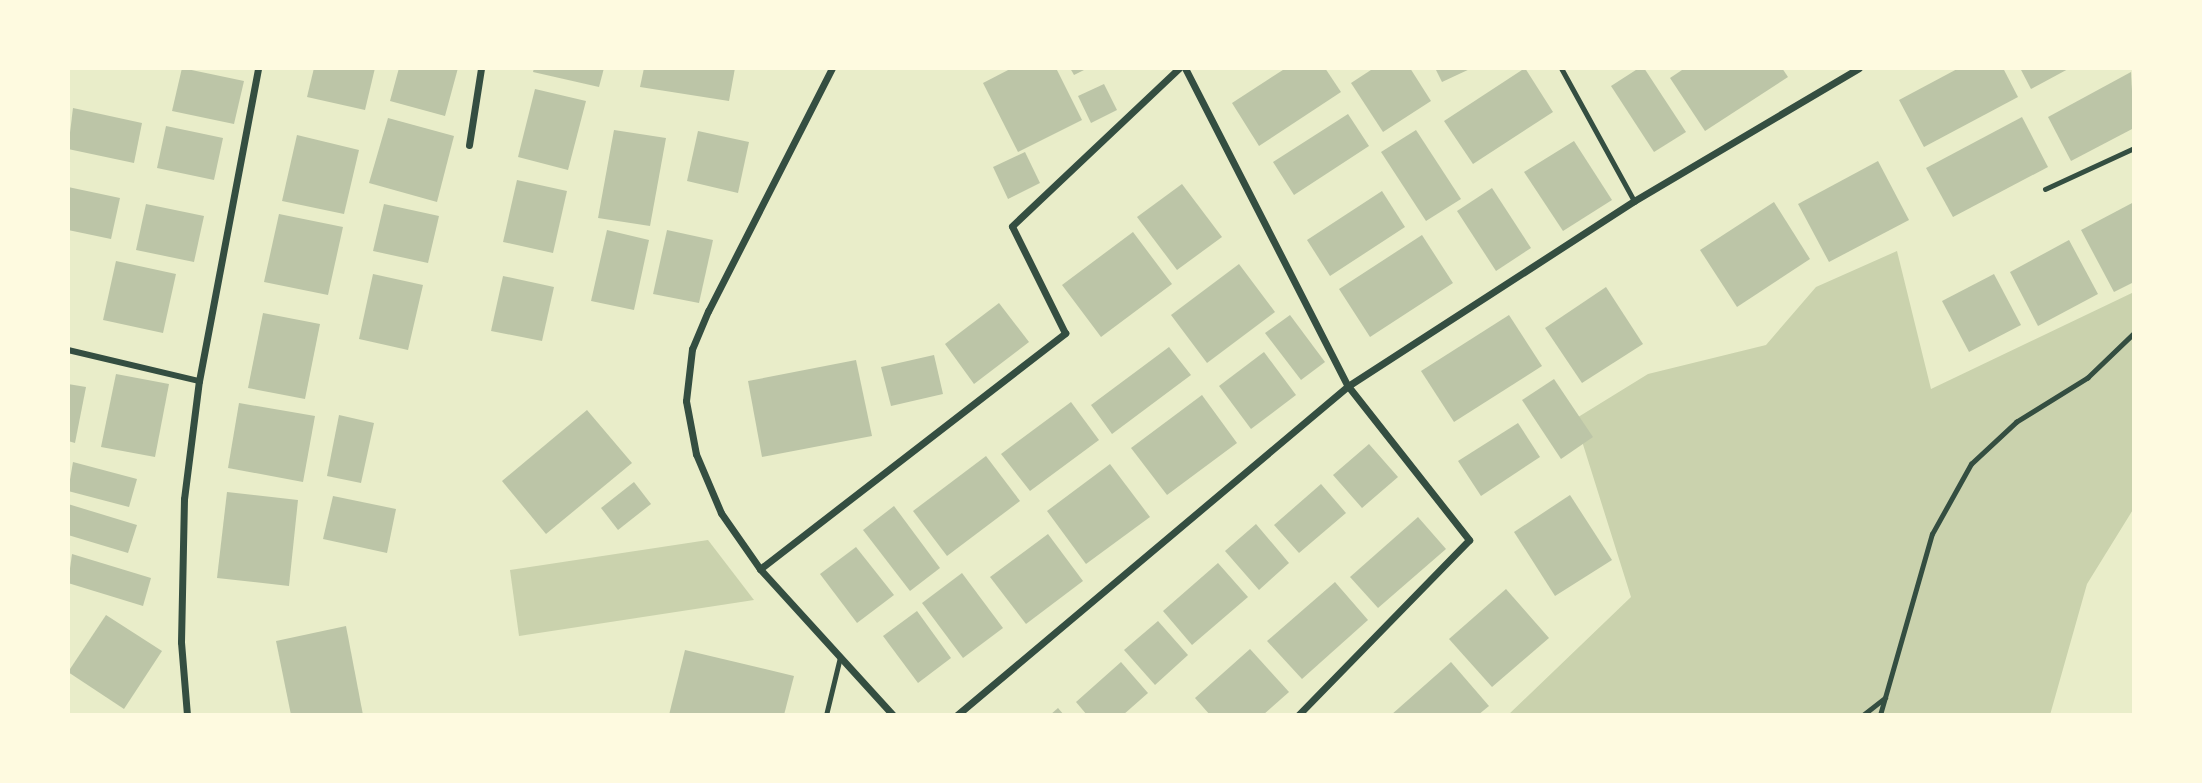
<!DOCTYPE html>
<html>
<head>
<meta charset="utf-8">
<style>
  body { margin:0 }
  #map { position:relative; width:2202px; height:783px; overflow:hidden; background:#e9edc9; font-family:Poppins,sans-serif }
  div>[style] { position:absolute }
  .green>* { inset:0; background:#cad2ad }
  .building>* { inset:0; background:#bcc5a7 }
  .path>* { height:4.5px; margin:-2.25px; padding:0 2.25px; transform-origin:2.25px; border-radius:2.25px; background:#344e41 }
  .service>* { height:5px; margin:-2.5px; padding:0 2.5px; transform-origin:2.5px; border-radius:2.5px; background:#344e41 }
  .pedestrian>* { height:6px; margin:-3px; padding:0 3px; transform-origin:3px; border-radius:3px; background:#344e41 }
  .minor>* { height:7px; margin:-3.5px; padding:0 3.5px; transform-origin:3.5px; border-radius:3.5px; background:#344e41 }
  span { translate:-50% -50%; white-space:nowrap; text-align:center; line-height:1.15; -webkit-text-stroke:5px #fefae0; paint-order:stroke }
  .frame { position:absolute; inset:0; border:70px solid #fefae0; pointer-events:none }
</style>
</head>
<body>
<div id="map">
  <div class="green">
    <i style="clip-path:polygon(1897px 251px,1931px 389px,2134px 292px,2134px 508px,2087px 584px,2050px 715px,1508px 715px,1631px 597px,1575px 419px,1648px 374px,1766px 345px,1816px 287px)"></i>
    <i style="clip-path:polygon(708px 540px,754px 600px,519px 636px,510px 570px)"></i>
  </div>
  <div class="building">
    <i style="clip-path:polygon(182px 68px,244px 81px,234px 124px,172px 111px)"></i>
    <i style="clip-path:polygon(314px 68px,375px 68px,365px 110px,307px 97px)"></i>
    <i style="clip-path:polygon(399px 68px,458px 68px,445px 116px,390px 101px)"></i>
    <i style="clip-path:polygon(534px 68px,604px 68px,599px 87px,533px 72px)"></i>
    <i style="clip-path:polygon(644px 68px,735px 68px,729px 101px,640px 87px)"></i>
    <i style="clip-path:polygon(1012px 68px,1056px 68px,1082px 120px,1018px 152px,983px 83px)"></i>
    <i style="clip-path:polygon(1070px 68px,1088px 68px,1074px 75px)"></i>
    <i style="clip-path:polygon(1286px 68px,1325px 68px,1341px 92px,1259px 146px,1232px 103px)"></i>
    <i style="clip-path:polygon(1374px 68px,1410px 68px,1431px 101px,1383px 132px,1351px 83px)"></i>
    <i style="clip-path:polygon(1435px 68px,1472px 68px,1442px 82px)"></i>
    <i style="clip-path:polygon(1525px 68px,1553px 112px,1473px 164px,1444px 121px)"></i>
    <i style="clip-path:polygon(1639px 68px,1644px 68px,1686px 132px,1654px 152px,1611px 86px)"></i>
    <i style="clip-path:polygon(1685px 68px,1782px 68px,1788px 77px,1705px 131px,1670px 78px)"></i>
    <i style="clip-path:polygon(1959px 68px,2003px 68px,2018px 97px,1924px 147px,1899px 100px)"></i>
    <i style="clip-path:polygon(2020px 68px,2070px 68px,2031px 89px)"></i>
    <i style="clip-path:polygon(2131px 72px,2134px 128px,2071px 161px,2048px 117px)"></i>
    <i style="clip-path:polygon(1104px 84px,1117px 110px,1091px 123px,1078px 96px)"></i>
    <i style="clip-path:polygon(535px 89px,586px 101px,568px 170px,518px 157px)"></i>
    <i style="clip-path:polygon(73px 108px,142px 123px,134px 163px,68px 149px)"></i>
    <i style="clip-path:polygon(1348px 114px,1369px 146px,1294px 195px,1273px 162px)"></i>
    <i style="clip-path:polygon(2022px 117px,2048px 167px,1953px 217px,1926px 168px)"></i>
    <i style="clip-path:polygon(388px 118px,454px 136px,437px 202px,369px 183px)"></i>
    <i style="clip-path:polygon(166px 126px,223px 138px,214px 180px,157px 168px)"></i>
    <i style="clip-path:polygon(614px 130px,666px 138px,650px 226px,598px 218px)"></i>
    <i style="clip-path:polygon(1416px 130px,1461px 199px,1426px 221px,1381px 152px)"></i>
    <i style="clip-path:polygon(698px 131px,749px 142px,738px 193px,687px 181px)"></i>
    <i style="clip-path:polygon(297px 135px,359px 150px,344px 214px,282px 201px)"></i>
    <i style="clip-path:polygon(1574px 141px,1612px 200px,1563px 231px,1524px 172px)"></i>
    <i style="clip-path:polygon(1025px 152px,1040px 183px,1008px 199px,993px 167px)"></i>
    <i style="clip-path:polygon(1878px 161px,1909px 220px,1829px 262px,1798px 204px)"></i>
    <i style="clip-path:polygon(517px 180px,567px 191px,553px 253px,503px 242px)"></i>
    <i style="clip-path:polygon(1182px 184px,1222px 237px,1177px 270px,1137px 217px)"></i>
    <i style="clip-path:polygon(68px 187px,120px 198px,111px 239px,68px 230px)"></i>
    <i style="clip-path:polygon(1492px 188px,1531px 248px,1496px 271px,1457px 211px)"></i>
    <i style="clip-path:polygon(1382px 191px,1405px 227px,1330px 276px,1307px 240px)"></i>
    <i style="clip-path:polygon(1774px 202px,1810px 259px,1737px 307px,1700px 250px)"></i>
    <i style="clip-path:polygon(2134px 202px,2134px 282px,2114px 292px,2081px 230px)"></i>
    <i style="clip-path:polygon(146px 204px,204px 216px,194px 262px,136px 250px)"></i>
    <i style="clip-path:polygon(384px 204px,439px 216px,428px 263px,373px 251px)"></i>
    <i style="clip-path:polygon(279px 214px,343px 227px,328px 295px,264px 282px)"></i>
    <i style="clip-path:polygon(607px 230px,649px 240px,634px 310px,591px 301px)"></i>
    <i style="clip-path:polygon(667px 230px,713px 240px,699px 303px,653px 294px)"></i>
    <i style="clip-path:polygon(1133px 232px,1172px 284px,1101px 337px,1062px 285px)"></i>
    <i style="clip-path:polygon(1422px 235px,1453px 283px,1370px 337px,1339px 289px)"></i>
    <i style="clip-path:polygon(2069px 240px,2098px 294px,2038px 326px,2010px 272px)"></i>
    <i style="clip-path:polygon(116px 261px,176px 274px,163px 333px,103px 320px)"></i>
    <i style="clip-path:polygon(1239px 264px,1275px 312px,1207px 363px,1171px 315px)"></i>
    <i style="clip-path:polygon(373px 274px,423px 285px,408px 350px,359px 339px)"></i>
    <i style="clip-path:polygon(1994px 274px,2021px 325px,1969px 352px,1942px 301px)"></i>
    <i style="clip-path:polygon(503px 276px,554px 287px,542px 341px,491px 331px)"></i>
    <i style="clip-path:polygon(1606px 287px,1643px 344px,1582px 383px,1545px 328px)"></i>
    <i style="clip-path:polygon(999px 303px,1029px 342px,974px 384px,945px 344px)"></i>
    <i style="clip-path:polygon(263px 313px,320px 324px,305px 399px,248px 388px)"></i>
    <i style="clip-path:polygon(1290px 315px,1325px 362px,1301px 380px,1265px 333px)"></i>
    <i style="clip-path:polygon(1509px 315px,1542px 366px,1454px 422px,1421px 371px)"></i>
    <i style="clip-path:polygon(1169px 347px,1191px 375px,1112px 434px,1091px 405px)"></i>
    <i style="clip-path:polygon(1264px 352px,1296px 395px,1251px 429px,1219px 386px)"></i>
    <i style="clip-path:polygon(934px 355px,943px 394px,891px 406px,881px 367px)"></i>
    <i style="clip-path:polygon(856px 360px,872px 436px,762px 457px,748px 381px)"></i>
    <i style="clip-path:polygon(116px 374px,169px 384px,155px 457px,101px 447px)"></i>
    <i style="clip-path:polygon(1554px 379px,1593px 437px,1561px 459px,1522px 400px)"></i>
    <i style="clip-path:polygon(68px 384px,86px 387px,75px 443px,68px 441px)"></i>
    <i style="clip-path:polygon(1202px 395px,1237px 443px,1167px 495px,1131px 448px)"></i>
    <i style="clip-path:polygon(1071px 402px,1099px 440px,1030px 491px,1001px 454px)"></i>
    <i style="clip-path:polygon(239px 403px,315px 416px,303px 482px,228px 468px)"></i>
    <i style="clip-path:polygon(587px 410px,632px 463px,546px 534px,502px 481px)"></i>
    <i style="clip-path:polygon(339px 415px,374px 423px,361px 483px,327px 476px)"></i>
    <i style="clip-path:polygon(1518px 423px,1540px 457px,1481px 496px,1458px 461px)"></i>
    <i style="clip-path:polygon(1369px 444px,1398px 477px,1362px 508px,1333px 475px)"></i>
    <i style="clip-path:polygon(986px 456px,1020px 501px,947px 556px,913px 511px)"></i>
    <i style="clip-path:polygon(73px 462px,137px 479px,129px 507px,68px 491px)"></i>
    <i style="clip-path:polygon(1110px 464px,1150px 517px,1086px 564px,1047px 511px)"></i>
    <i style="clip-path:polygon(634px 482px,651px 504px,618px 530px,601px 508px)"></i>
    <i style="clip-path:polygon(1321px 484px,1346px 513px,1299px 553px,1274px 525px)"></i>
    <i style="clip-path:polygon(227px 492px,298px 500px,289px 586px,217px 578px)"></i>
    <i style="clip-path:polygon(1570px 495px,1612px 560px,1555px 596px,1514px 532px)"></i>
    <i style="clip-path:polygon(333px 496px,396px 509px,387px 553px,323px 539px)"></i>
    <i style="clip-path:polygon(68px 504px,137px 525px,128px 553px,68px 535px)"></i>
    <i style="clip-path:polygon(894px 506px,940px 568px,910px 591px,863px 530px)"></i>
    <i style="clip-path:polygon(1418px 517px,1446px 549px,1378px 608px,1350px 577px)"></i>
    <i style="clip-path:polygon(1256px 524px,1289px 563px,1259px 590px,1225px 551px)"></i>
    <i style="clip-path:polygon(1048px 534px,1083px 581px,1026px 624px,990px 577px)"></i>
    <i style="clip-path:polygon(856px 547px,894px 595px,857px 623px,820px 574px)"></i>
    <i style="clip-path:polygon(72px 554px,151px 578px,143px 606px,68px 583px)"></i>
    <i style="clip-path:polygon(1218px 563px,1248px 597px,1192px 645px,1163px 611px)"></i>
    <i style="clip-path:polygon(962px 573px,1003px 628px,963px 658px,922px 603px)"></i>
    <i style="clip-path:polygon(1335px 582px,1368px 620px,1302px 679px,1267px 641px)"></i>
    <i style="clip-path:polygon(1506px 589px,1549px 638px,1492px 687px,1449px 639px)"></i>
    <i style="clip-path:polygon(917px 611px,951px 658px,918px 683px,883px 636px)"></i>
    <i style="clip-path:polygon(106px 615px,162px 651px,124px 709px,68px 672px)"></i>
    <i style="clip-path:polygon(1158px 621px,1188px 655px,1155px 685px,1124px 650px)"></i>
    <i style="clip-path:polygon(346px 626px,363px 715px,291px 715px,276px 641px)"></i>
    <i style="clip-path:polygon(1250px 649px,1289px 692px,1263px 715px,1210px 715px,1195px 698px)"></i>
    <i style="clip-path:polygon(685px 650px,794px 676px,784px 715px,669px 715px)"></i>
    <i style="clip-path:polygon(1121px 662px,1148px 693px,1123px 715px,1087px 715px,1076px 702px)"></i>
    <i style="clip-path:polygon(1451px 662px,1489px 706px,1478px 715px,1391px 715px)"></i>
    <i style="clip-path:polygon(1058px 708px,1064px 715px,1050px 715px)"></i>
  </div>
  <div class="path">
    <i style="left:1863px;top:715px;width:28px;rotate:-38deg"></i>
    <i style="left:1880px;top:715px;width:188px;rotate:-74deg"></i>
    <i style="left:1932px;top:534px;width:80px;rotate:-60.9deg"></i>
    <i style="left:1971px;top:464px;width:62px;rotate:-43deg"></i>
    <i style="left:2016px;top:422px;width:84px;rotate:-31.8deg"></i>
    <i style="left:2087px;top:378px;width:65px;rotate:-43.8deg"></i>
  </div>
  <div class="service">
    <i style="left:1561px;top:68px;width:152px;rotate:61.2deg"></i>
    <i style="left:2045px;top:189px;width:98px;rotate:-24.7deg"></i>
    <i style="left:826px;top:715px;width:60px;rotate:-76.4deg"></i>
  </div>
  <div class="pedestrian">
    <i style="left:68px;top:350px;width:135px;rotate:13.3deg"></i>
  </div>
  <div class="minor">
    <i style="left:832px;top:68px;width:273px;rotate:117deg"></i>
    <i style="left:708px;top:311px;width:41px;rotate:112.8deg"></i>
    <i style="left:692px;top:349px;width:52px;rotate:96.6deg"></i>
    <i style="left:686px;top:401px;width:54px;rotate:79.3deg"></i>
    <i style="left:696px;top:454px;width:64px;rotate:67deg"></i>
    <i style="left:721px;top:513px;width:68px;rotate:55.1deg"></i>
    <i style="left:760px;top:569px;width:197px;rotate:47.7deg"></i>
    <i style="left:1185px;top:68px;width:357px;rotate:62.9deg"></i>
    <i style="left:1348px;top:386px;width:196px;rotate:51.8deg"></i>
    <i style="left:1469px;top:540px;width:245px;rotate:134.3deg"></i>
    <i style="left:469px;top:145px;width:78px;rotate:-81.1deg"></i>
    <i style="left:760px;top:569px;width:386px;rotate:-37.7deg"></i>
    <i style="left:1065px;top:333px;width:119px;rotate:-116.4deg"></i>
    <i style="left:1012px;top:226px;width:230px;rotate:-43.4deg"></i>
    <i style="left:187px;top:715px;width:73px;rotate:-94.7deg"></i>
    <i style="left:181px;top:642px;width:143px;rotate:-88.8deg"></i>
    <i style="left:184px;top:499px;width:119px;rotate:-82.8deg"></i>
    <i style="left:199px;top:381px;width:319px;rotate:-79.3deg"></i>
    <i style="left:957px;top:715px;width:511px;rotate:-40.08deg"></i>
    <i style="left:1348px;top:386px;width:341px;rotate:-32.9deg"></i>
    <i style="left:1634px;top:201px;width:261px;rotate:-30.6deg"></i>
  </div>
  <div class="frame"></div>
</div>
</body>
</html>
